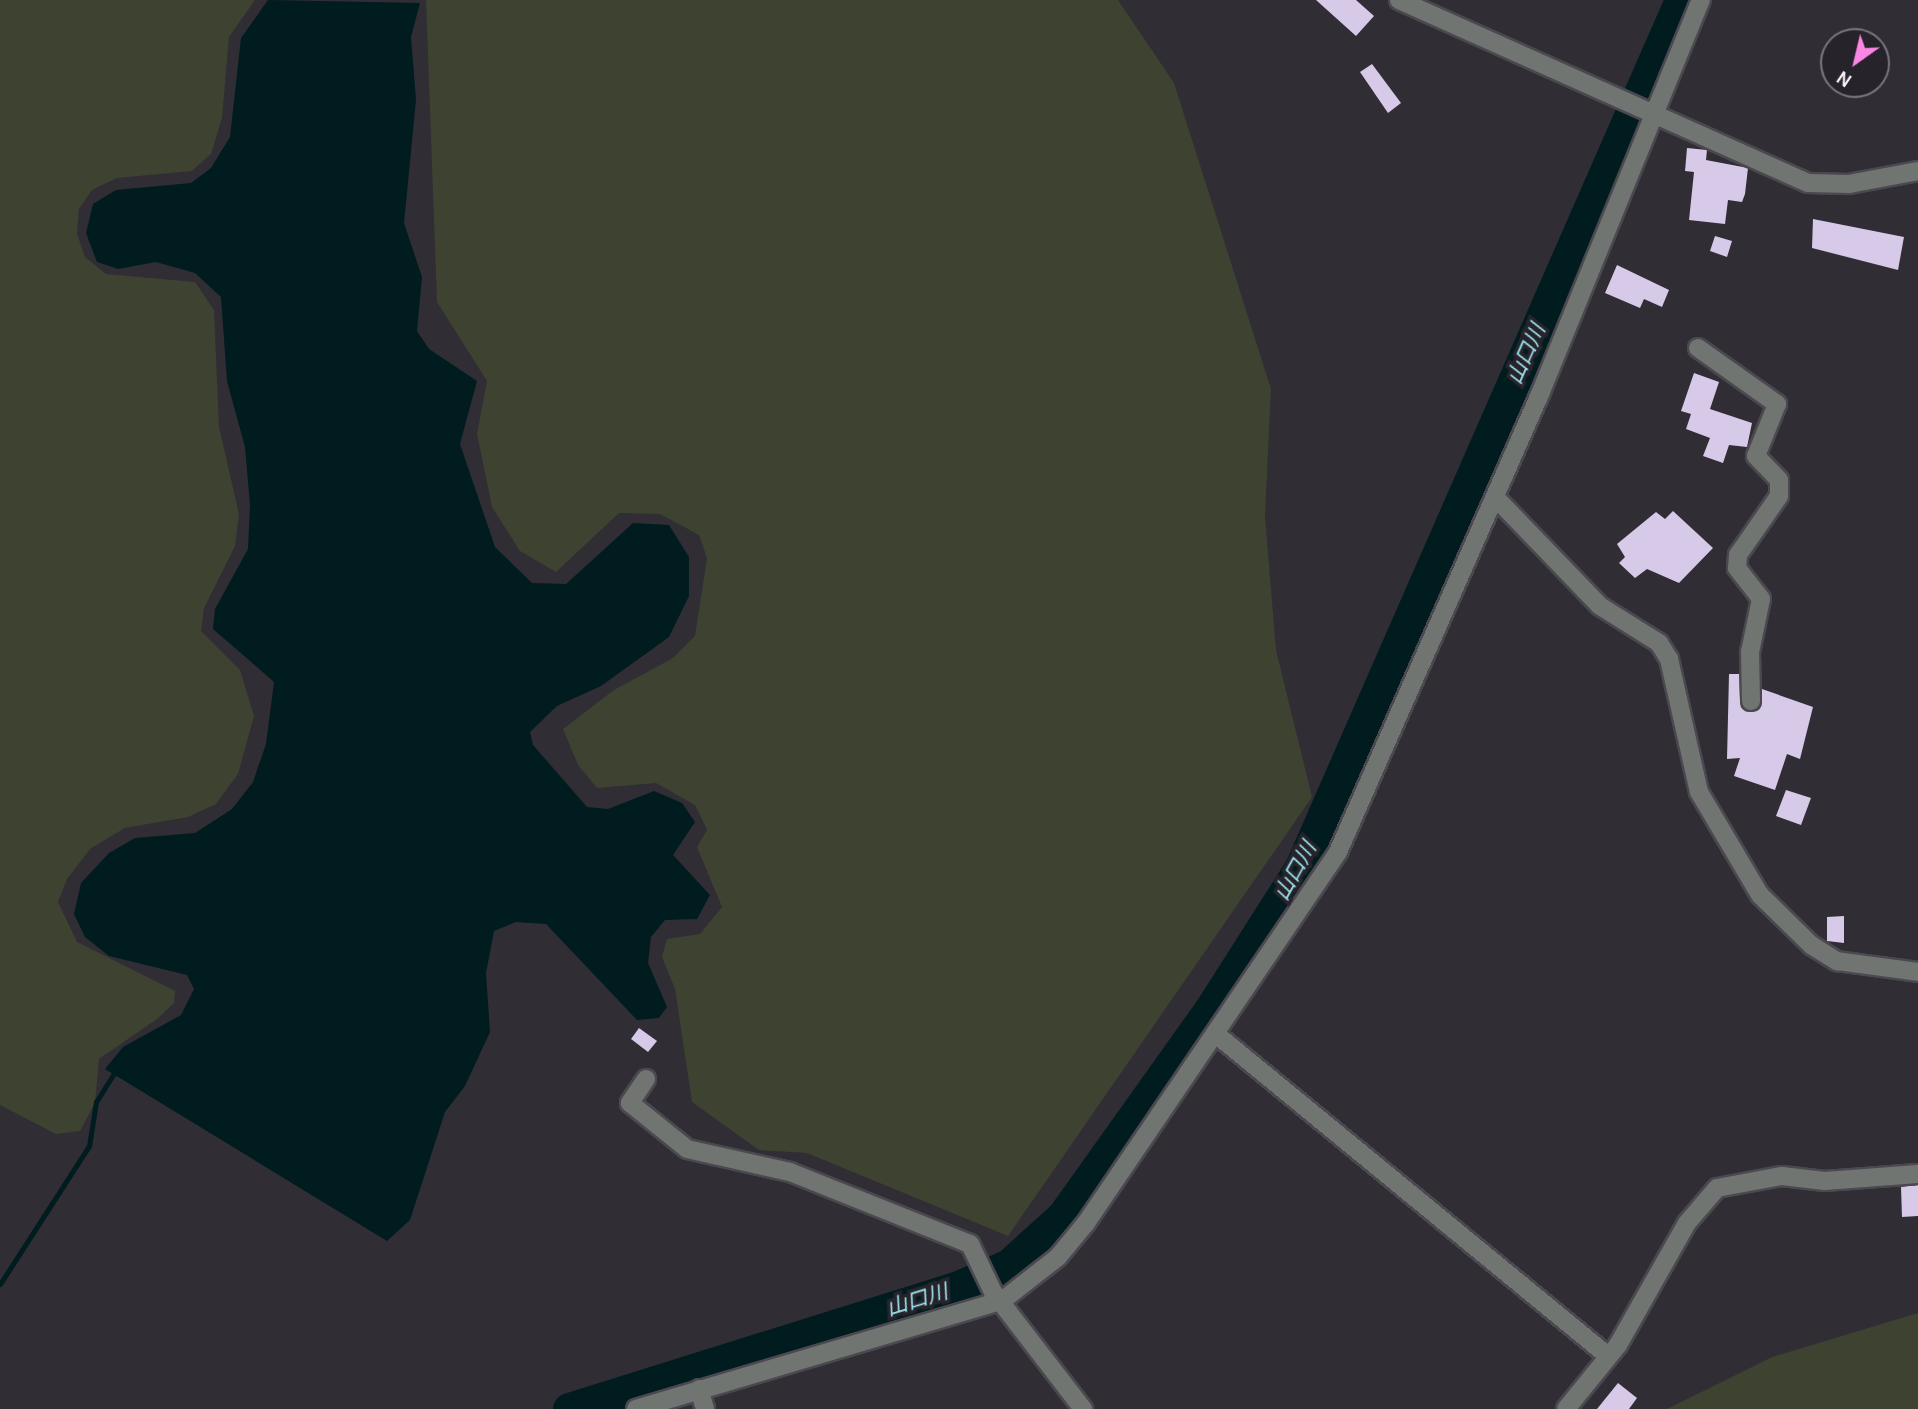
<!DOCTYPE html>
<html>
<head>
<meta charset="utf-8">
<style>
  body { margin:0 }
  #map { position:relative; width:1918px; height:1409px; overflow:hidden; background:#302d35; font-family:Karla,"Noto Sans JP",sans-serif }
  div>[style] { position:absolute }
  .green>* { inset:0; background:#3d4231 }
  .water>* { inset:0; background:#001c1f }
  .stream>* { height:5px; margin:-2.5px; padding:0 2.5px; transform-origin:2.5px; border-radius:2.5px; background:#001c1f }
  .river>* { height:33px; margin:-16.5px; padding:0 16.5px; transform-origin:16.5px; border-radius:16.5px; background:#001c1f }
  .building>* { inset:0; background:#d7c9e8 }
  .roads { filter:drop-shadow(2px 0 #4b4850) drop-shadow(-2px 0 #4b4850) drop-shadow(0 2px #4b4850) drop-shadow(0 -2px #4b4850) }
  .minor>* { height:18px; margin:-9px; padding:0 9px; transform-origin:9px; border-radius:9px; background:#717571 }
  span { translate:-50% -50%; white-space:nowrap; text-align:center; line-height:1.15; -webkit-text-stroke:7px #27232b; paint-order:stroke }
  .water-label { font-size:21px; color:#9de6f0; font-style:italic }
  .north { position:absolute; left:1820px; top:28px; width:70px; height:70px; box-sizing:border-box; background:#27232b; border:2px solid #79757d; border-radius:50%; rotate:214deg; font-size:19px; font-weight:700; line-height:28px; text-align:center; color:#f4f1f7 }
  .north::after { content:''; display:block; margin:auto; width:24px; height:32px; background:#fc86e4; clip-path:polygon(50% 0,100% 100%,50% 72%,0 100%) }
</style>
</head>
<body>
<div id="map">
  <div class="green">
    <i style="clip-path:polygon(0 0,255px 0,229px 37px,222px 118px,211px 154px,192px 171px,117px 178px,92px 190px,79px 209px,77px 234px,85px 257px,106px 274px,195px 282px,214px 310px,219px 427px,239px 514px,235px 546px,204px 608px,201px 631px,240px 670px,254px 716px,238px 774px,216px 804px,188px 817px,125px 828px,90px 849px,67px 879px,58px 902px,77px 942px,175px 991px,174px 1003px,157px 1019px,99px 1059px,95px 1103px,80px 1131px,56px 1134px,0 1105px)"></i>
    <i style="clip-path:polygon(426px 0,1118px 0,1174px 83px,1271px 389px,1265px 516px,1276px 650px,1312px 797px,1008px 1236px,807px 1153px,759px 1150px,692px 1102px,675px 989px,662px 957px,667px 939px,700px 934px,722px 907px,697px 847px,707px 830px,695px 805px,656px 783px,597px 788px,578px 765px,563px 729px,614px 690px,673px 658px,695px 636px,707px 558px,699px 535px,660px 514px,619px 513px,556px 572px,520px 551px,492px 507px,477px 434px,487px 381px,437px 302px)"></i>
    <i style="clip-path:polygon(1918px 1313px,1918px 1409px,1667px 1409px,1772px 1357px)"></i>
  </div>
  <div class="water">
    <i style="clip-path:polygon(268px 0,420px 3px,411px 37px,416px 100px,404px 223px,422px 277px,417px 331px,429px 349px,477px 381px,460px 444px,495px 547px,532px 583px,566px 584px,633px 523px,669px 525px,689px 557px,689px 596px,669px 637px,601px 686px,557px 706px,530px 732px,533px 745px,587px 807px,608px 809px,654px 791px,682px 803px,695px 822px,673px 855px,710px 895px,697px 919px,665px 920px,651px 937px,648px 963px,667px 1007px,659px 1018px,637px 1020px,546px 924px,516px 922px,494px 931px,486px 973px,490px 1032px,465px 1086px,445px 1112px,410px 1220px,387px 1241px,105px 1069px,123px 1047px,181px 1015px,194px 989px,187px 975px,109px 956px,85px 937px,74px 914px,81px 883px,109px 853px,135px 838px,195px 833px,232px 809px,253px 782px,266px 744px,274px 682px,213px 629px,215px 609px,248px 549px,250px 505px,245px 447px,227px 381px,221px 297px,195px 273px,156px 262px,118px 269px,97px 262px,86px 233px,93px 204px,116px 190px,191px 183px,211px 168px,230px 137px,241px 38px)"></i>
  </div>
  <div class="stream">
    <i style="left:0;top:1284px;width:164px;rotate:-57.2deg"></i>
    <i style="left:89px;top:1146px;width:45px;rotate:-81deg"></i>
    <i style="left:96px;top:1102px;width:38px;rotate:-58deg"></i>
  </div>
  <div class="river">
    <i style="left:569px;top:1409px;width:405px;rotate:-17.4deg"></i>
    <i style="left:956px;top:1288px;width:58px;rotate:-23.5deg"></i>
    <i style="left:1009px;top:1265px;width:73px;rotate:-42.2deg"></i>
    <i style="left:1063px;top:1216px;width:253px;rotate:-54.5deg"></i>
    <i style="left:1210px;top:1010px;width:169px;rotate:-57.5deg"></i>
    <i style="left:1301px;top:867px;width:947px;rotate:-66.33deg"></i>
  </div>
  <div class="building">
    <i style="clip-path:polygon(1316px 0,1356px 0,1374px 16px,1356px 36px)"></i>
    <i style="clip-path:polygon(1372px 64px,1401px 103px,1388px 113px,1360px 72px)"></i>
    <i style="clip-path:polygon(1687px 148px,1707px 150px,1706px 160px,1748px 168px,1745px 194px,1742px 202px,1728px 200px,1725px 224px,1689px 220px,1694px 172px,1685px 171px)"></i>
    <i style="clip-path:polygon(1813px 219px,1904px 237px,1898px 270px,1812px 248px)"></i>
    <i style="clip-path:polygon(1715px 236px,1732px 241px,1727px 257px,1710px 251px)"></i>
    <i style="clip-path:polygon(1617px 265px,1669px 290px,1662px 307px,1644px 299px,1640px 308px,1605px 293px)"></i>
    <i style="clip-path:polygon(1694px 373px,1719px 382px,1710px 409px,1752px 423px,1747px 447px,1729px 445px,1723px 463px,1703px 456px,1710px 438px,1686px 429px,1691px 414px,1681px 411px)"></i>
    <i style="clip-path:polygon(1673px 511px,1713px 548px,1679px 583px,1647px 569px,1635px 578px,1619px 563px,1625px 557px,1617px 544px,1656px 512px,1665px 519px)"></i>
    <i style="clip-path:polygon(1729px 674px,1739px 674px,1746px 711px,1761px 707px,1762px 689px,1813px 707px,1800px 759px,1787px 754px,1775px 790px,1734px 776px,1740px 758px,1727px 759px)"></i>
    <i style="clip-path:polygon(1786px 790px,1811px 798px,1801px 825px,1776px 816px)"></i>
    <i style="clip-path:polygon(1844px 916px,1844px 943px,1827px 941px,1827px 917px)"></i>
    <i style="clip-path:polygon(639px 1028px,657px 1041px,648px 1052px,631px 1039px)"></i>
    <i style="clip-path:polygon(1918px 1185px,1918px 1216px,1902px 1217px,1901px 1187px)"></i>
    <i style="clip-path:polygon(1618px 1383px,1637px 1398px,1629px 1409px,1597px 1409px)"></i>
  </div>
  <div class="roads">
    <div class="minor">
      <i style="left:1399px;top:0;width:448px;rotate:24.1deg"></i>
      <i style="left:1808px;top:183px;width:41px;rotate:1.4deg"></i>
      <i style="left:1849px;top:184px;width:70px;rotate:-10.7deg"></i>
      <i style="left:1698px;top:348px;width:97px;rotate:35.3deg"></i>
      <i style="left:1777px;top:404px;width:56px;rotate:112deg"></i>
      <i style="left:1756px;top:456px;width:33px;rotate:46deg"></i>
      <i style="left:1779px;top:480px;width:16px;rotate:90deg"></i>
      <i style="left:1779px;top:496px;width:72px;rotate:124.8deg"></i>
      <i style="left:1738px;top:555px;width:13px;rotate:94deg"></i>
      <i style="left:1737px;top:568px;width:39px;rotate:52deg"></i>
      <i style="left:1761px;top:599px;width:54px;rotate:101.7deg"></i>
      <i style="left:1750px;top:652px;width:49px;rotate:88.8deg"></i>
      <i style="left:1495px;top:497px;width:151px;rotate:46.1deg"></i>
      <i style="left:1600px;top:606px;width:70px;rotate:32.1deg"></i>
      <i style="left:1659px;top:643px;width:19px;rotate:58deg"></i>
      <i style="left:1669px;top:659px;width:136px;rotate:77.3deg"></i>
      <i style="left:1699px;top:792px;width:120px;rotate:59.4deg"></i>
      <i style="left:1760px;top:895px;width:71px;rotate:44.4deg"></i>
      <i style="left:1811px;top:945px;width:31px;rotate:32deg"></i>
      <i style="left:1837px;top:961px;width:82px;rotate:7.7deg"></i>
      <i style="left:1217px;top:1035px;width:506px;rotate:39.39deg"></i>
      <i style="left:646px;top:1079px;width:29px;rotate:124deg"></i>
      <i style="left:630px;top:1103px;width:73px;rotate:38.9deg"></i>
      <i style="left:687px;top:1149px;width:106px;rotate:12.6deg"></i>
      <i style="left:790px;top:1172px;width:194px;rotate:21.8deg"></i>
      <i style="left:970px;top:1244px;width:53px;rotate:64.4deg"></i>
      <i style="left:993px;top:1292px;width:148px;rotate:52.4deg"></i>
      <i style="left:699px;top:1389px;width:21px;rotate:73deg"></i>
      <i style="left:636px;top:1409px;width:383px;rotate:-16.5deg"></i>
      <i style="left:1003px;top:1300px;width:70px;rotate:-38deg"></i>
      <i style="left:1058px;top:1257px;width:44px;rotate:-50.5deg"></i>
      <i style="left:1086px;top:1223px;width:448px;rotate:-55.8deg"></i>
      <i style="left:1338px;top:852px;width:501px;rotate:-66.2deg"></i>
      <i style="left:1540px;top:394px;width:426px;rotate:-67.8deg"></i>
      <i style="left:1566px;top:1409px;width:82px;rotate:-50.9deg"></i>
      <i style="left:1618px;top:1345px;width:140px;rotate:-60.5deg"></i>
      <i style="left:1687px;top:1223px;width:46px;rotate:-49.4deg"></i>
      <i style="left:1717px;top:1188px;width:66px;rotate:-10.5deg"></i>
      <i style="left:1782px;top:1176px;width:43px;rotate:6.6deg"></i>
      <i style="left:1825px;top:1181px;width:93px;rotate:-4.3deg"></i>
    </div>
  </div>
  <div class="water-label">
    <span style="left:1526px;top:354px;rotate:-66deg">山口川</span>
    <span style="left:1295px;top:871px;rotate:-61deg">山口川</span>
    <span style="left:917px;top:1300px;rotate:-17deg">山口川</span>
  </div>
  <div class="north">N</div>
</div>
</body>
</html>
